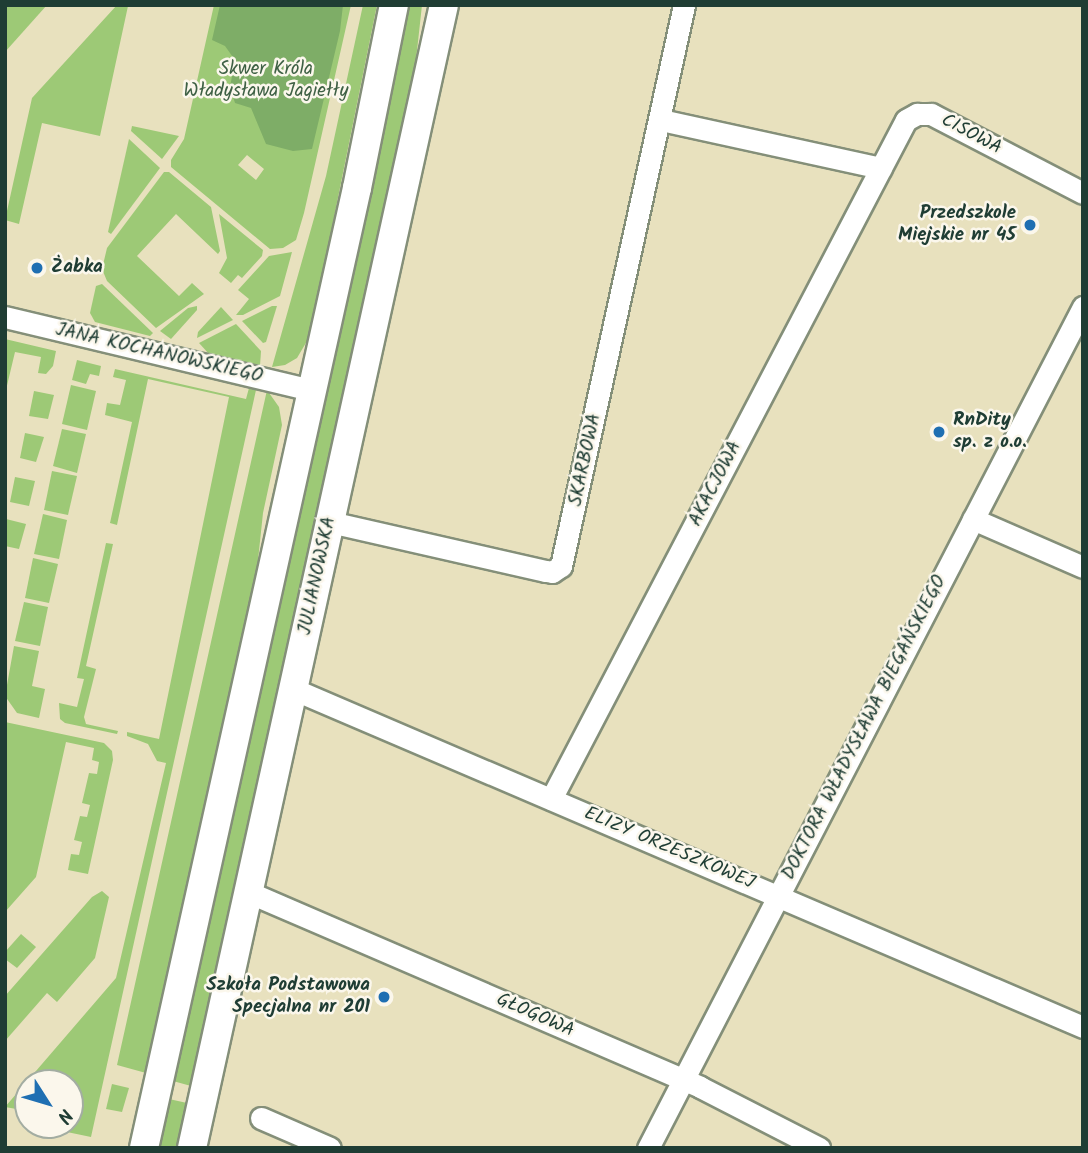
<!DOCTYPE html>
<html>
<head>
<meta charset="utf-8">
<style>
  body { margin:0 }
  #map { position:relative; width:1088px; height:1153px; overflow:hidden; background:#e8e1be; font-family:Kalam,sans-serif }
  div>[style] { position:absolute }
  .green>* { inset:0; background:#9dc976 }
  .forest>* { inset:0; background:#7ead67 }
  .roads { filter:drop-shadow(2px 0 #848f79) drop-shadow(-2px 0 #848f79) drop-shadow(0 2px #848f79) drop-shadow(0 -2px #848f79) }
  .minor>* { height:21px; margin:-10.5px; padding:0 10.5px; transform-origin:10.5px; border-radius:10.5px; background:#fff }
  .major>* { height:28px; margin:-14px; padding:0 14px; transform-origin:14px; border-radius:14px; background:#fff }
  .dots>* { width:19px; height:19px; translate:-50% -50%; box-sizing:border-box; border:4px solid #fbf7ec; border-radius:50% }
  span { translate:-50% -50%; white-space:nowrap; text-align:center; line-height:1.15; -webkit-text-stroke:5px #fbf7ec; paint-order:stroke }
  .park-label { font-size:19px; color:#3e6044 }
  .street-label { font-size:19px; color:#1f3d34 }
  .poi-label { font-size:19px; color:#1f3d34; font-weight:700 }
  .right { translate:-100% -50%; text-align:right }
  .left { translate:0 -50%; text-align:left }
  .frame { position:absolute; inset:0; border:7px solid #1f3d34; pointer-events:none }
  .north { position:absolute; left:14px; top:1069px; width:70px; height:70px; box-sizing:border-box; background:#fbf7ec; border:2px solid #a3ada2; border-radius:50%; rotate:127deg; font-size:19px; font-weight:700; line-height:28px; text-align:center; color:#1f3d34 }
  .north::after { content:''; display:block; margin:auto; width:24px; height:32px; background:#1f6fb2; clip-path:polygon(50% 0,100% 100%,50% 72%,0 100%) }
</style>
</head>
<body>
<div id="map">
  <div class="green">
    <i style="clip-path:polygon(5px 5px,47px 5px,5px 52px)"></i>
    <i style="clip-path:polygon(117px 5px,128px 6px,100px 136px,42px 123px,19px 224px,5px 220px,32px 98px)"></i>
    <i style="clip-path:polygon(evenodd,214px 5px,351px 5px,304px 213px,296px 240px,283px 248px,270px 249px,171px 167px,171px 160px,184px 139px,214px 5px,247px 155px,264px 169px,256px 180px,238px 165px,247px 155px)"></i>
    <i style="clip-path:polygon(363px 5px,377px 5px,310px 336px,297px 358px,285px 365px,272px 367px,326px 176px)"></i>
    <i style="clip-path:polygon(407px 5px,422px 5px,415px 69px,191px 1086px,173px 1081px,362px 231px)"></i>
    <i style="clip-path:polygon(132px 126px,179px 136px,162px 159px,131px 131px)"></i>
    <i style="clip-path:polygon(129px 139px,160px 168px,111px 234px,108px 232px)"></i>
    <i style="clip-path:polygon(164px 172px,169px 172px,211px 207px,220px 251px,218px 254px,176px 214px,137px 256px,179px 296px,192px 283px,204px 294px,156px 328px,107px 281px,102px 269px,107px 248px)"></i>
    <i style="clip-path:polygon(219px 214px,263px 250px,262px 256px,242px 278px,238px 275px,231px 283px,219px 273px,227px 258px)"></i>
    <i style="clip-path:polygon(292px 252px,280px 296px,243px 315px,236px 315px,249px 299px,238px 290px,269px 256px)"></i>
    <i style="clip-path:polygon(102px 284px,153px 333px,150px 336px,95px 322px,90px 313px,96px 286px)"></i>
    <i style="clip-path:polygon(197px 306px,197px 310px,171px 339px,160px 331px,188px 308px)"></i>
    <i style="clip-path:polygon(272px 306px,277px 306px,266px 342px,263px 343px,242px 321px)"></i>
    <i style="clip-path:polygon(221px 307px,233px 320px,197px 338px,198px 332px)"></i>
    <i style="clip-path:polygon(236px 324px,261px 351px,260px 366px,209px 354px,199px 343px)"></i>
    <i style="clip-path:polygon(5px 339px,56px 351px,53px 366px,46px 374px,38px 373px,41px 357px,15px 352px,5px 394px)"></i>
    <i style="clip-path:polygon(77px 360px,101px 366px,99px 376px,90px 374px,86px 384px,72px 380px)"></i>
    <i style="clip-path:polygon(115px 369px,246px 399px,249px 388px,256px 390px,91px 1137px,67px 1132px,70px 1125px,70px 1083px,28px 1083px,28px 1111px,5px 1107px,116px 978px,166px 763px,157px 761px,148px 744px,127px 736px,127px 732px,159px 739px,229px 397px,148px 379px,117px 525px,110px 523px,132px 422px,105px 415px,107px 403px,120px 405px,126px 380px,113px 377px)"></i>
    <i style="clip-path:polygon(71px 385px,96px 391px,87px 430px,62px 424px)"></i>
    <i style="clip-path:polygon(267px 390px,279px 407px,282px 425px,263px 513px,256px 579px,146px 1073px,117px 1065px)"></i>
    <i style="clip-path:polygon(34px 391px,54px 395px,48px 419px,29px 416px)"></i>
    <i style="clip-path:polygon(62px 429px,86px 434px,77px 473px,53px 466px)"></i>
    <i style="clip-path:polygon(25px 433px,44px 437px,36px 462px,20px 458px)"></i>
    <i style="clip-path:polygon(52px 471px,77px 476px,68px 515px,44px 510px)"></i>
    <i style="clip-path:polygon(15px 477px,35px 481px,29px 506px,10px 502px)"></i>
    <i style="clip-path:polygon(43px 514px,67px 520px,59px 559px,34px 554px)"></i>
    <i style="clip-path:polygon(6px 519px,26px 524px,19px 549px,5px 546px)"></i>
    <i style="clip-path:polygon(106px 543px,113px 544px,86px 666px,96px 669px,84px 717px,86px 724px,118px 731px,117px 734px,65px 723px,60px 719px,59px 703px,77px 707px,84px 679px,77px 678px)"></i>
    <i style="clip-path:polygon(33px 558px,58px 564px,49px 603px,25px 598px)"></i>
    <i style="clip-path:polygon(24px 602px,48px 607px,40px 646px,15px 641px)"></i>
    <i style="clip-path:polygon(14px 646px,39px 651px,32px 686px,45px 689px,39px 718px,17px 713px,5px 696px)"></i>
    <i style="clip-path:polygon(5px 722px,104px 743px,112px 751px,113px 760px,88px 874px,68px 870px,71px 854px,79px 855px,82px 842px,74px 840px,80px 816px,87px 817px,90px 805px,82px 803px,89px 773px,97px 774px,99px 762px,92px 760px,94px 748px,66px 742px,36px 877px,5px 912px)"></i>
    <i style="clip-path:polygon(102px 891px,109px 897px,95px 958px,57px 1002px,47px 993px,5px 1041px,5px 996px,92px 897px)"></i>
    <i style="clip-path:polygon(21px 934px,36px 947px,17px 968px,5px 959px,5px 952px)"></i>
    <i style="clip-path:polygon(112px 1084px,129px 1088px,122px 1112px,106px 1109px)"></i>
    <i style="clip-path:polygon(169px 1099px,187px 1103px,177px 1148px,158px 1148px)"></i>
  </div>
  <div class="forest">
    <i style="clip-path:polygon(220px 5px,343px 5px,340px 31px,312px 149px,293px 151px,266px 144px,251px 108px,235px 103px,230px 87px,235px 60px,225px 46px,212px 40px)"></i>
  </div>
  <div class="roads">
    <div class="minor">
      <i style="left:661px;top:120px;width:225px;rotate:12.3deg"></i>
      <i style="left:5px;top:317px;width:316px;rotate:13.4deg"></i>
      <i style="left:973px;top:519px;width:120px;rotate:23.6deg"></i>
      <i style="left:330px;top:522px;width:221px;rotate:12.8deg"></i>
      <i style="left:546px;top:571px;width:6px;rotate:9deg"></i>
      <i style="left:552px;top:572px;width:11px;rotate:-34deg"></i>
      <i style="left:561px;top:566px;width:574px;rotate:-77.63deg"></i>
      <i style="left:293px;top:689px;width:859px;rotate:23.16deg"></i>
      <i style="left:551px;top:799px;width:766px;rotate:-62.4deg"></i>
      <i style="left:906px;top:120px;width:13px;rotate:-29deg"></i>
      <i style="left:917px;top:114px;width:14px"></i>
      <i style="left:931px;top:114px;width:171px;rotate:27.5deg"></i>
      <i style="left:248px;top:892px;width:492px;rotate:23.3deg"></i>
      <i style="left:700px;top:1087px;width:134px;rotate:27.1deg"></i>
      <i style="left:261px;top:1118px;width:75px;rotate:23.5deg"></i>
      <i style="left:648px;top:1148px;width:947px;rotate:-62.65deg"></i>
    </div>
    <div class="major">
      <i style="left:144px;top:1148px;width:983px;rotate:-77.49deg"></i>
      <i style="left:357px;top:188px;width:187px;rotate:-78.6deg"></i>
      <i style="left:192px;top:1148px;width:1170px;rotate:-77.57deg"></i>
    </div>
  </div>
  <div class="dots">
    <i style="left:1030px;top:225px;background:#1f6fb2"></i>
    <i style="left:37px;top:268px;background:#1f6fb2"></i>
    <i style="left:939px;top:432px;background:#1f6fb2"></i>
    <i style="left:384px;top:997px;background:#1f6fb2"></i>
  </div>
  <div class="park-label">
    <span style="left:266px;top:81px">Skwer Króla<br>Władysława Jagiełły</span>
  </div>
  <div class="street-label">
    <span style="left:971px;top:135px;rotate:28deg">CISOWA</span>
    <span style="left:159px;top:354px;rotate:13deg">JANA KOCHANOWSKIEGO</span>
    <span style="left:586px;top:460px;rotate:-78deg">SKARBOWA</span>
    <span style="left:716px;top:484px;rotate:-63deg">AKACJOWA</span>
    <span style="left:318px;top:576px;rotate:-78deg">JULIANOWSKA</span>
    <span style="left:865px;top:728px;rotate:-63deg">DOKTORA WŁADYSŁAWA BIEGAŃSKIEGO</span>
    <span style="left:669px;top:849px;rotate:23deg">ELIZY ORZESZKOWEJ</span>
    <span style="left:535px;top:1016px;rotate:24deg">GŁOGOWA</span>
  </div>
  <div class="poi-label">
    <span class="right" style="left:1016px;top:225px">Przedszkole<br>Miejskie nr 45</span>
    <span class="left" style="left:51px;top:268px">Żabka</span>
    <span class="left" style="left:953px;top:432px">RnDity<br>sp. z o.o.</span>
    <span class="right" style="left:370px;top:997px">Szkoła Podstawowa<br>Specjalna nr 201</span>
  </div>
  <div class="frame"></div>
  <div class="north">N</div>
</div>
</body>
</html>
